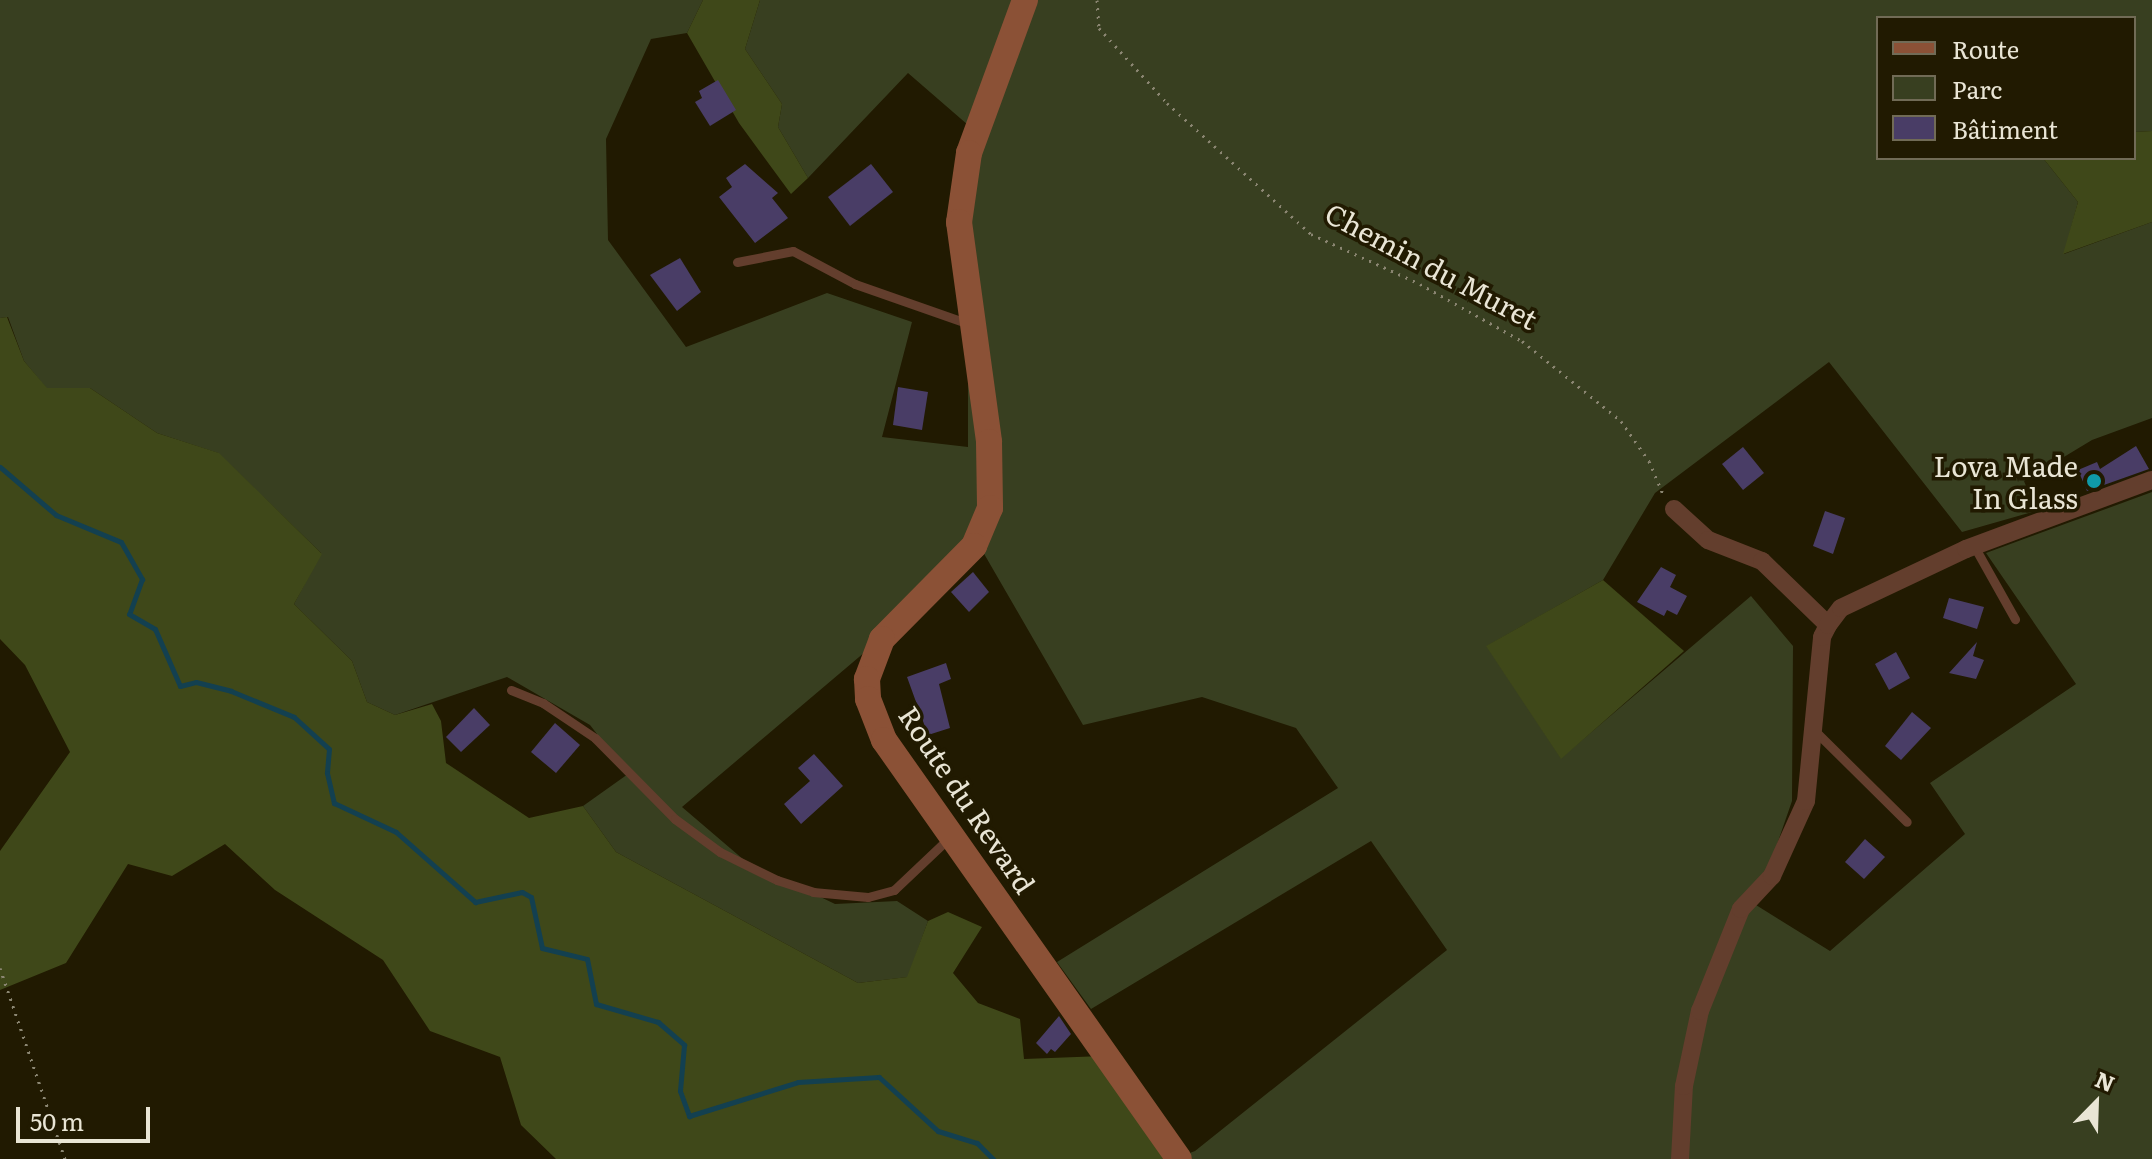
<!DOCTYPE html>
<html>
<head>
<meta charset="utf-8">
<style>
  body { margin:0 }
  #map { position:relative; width:2152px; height:1159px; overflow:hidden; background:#211a01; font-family:Literata,serif }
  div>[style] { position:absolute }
  .green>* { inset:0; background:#383f20 }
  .forest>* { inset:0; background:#3f4819 }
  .stream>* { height:5px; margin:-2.5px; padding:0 2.5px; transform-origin:2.5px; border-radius:2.5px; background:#134050 }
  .building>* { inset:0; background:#493d66 }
  .path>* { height:3px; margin-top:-1.5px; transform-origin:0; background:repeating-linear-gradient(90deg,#8b8672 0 2px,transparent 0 8px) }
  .lane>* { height:9px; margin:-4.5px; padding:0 4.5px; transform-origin:4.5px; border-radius:4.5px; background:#633e2d }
  .street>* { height:18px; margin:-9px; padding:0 9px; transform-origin:9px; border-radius:9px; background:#633e2d }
  .secondary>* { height:26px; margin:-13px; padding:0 13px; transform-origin:13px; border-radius:13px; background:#8b5136 }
  .dots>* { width:22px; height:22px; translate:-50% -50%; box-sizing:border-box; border:4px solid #211a01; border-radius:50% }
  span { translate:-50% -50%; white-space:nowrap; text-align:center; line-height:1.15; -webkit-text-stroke:7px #211a01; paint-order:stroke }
  .street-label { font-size:28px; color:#e9e5d5 }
  .poi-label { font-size:28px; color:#e9e5d5 }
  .right { translate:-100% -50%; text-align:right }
  .legend { position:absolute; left:1876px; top:16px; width:260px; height:144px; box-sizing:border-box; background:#211a01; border:2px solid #716b56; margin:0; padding:10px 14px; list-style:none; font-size:24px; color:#e9e5d5 }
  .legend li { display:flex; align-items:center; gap:16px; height:40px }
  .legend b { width:40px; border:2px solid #716b56 }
  .north { position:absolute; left:2056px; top:1063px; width:80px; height:80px; -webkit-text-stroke:6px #211a01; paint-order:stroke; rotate:23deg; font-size:22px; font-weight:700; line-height:32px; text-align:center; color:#e9e5d5 }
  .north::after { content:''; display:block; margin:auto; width:28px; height:36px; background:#e9e5d5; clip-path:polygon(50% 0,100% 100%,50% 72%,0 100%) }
  .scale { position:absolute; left:16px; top:1107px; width:134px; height:36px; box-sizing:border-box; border:4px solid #e9e5d5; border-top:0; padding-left:10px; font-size:24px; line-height:28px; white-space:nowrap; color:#e9e5d5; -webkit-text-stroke:6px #211a01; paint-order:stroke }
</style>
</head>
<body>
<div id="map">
  <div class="green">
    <i style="clip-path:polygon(0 0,703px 0,687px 33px,651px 39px,606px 139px,608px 240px,686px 347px,827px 293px,912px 322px,882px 437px,968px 447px,968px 125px,908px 73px,808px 178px,778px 127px,782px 104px,745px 49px,760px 0,2152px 0,2152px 131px,2134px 132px,2134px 18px,1878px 18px,1878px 158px,2043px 158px,2078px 202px,2064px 254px,2152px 222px,2152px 418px,2092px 440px,2024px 481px,2036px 511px,1962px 532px,1829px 362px,1655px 493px,1603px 580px,1487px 646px,1561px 758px,1751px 596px,1793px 646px,1792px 801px,1756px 905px,1830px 951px,1965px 834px,1930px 783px,2076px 684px,1986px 553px,2152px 492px,2152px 1159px,1174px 1159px,1195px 1151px,1447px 950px,1371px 841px,1091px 1009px,1057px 962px,1338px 788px,1296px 728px,1202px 697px,1083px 725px,983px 552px,682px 807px,744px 860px,835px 904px,897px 901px,928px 921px,908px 977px,858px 983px,616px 852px,583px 806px,628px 774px,590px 725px,507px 677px,395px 715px,367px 702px,352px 661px,294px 604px,321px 553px,218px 453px,157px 433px,90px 388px,47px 389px,24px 361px,8px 317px,0 318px)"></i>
  </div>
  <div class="forest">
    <i style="clip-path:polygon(703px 0,760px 0,745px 49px,782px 104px,778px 127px,808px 178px,791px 194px,739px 123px,687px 33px)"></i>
    <i style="clip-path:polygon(2152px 131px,2152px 222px,2063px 254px,2078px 202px,2043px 158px,2134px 158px,2134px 132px)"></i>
    <i style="clip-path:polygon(7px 317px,24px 361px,47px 388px,90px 388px,157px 433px,219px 453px,322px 554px,294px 604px,352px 661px,367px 702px,395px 715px,432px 704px,441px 721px,446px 763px,529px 818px,583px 806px,616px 852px,858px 983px,907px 977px,928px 921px,948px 912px,982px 927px,953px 973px,978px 1003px,1020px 1019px,1024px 1059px,1103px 1056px,1174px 1159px,556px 1159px,521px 1125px,500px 1057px,430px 1031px,383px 960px,275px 890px,225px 844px,172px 876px,128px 864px,66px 963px,0 990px,0 851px,70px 752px,25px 665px,0 639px,0 318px)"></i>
    <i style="clip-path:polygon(1603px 580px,1684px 651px,1561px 759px,1486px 646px)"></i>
  </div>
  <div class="stream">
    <i style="left:0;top:467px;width:74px;rotate:40.6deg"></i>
    <i style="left:56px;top:515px;width:70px;rotate:22.6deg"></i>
    <i style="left:121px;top:542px;width:43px;rotate:60.4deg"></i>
    <i style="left:142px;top:579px;width:37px;rotate:110deg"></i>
    <i style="left:129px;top:614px;width:30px;rotate:30deg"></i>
    <i style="left:155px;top:629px;width:62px;rotate:66.3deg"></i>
    <i style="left:180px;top:686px;width:16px;rotate:-14deg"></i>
    <i style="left:196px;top:682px;width:36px;rotate:14deg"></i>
    <i style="left:231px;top:691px;width:68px;rotate:22.4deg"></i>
    <i style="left:294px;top:717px;width:47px;rotate:42.4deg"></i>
    <i style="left:329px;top:749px;width:24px;rotate:95deg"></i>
    <i style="left:327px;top:773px;width:31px;rotate:77deg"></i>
    <i style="left:334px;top:803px;width:68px;rotate:25.1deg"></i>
    <i style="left:396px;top:832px;width:106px;rotate:41.5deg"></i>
    <i style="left:475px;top:902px;width:48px;rotate:-12deg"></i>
    <i style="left:522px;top:892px;width:10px;rotate:29deg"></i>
    <i style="left:531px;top:897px;width:52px;rotate:77.8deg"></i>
    <i style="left:542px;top:948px;width:46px;rotate:13.7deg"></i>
    <i style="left:587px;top:959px;width:46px;rotate:78.7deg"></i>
    <i style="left:596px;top:1004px;width:65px;rotate:16.2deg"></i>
    <i style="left:658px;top:1022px;width:35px;rotate:41deg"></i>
    <i style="left:684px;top:1045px;width:46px;rotate:95deg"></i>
    <i style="left:680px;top:1091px;width:27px;rotate:70deg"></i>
    <i style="left:689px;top:1116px;width:114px;rotate:-17.3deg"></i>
    <i style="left:798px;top:1082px;width:81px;rotate:-3.5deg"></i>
    <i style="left:879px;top:1077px;width:80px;rotate:42.5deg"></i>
    <i style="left:938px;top:1131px;width:41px;rotate:17.1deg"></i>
    <i style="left:977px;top:1143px;width:23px;rotate:45deg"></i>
  </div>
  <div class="building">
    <i style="clip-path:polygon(718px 80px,736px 110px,710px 126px,695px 102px,702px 98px,699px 91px)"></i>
    <i style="clip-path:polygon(745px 164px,778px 193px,772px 198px,788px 218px,755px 243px,719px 197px,732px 187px,726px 178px)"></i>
    <i style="clip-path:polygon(871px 164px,893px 192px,850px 226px,828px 197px)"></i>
    <i style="clip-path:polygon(680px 258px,701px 292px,677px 311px,650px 275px)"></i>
    <i style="clip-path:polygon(898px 387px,928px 392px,922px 430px,893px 425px)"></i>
    <i style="clip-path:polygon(2136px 446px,2149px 469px,2087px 491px,2078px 470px,2097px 462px,2100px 469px)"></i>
    <i style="clip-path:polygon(1743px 447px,1764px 473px,1743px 490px,1722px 464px)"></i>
    <i style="clip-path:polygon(1825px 511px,1845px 518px,1833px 554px,1813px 546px)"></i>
    <i style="clip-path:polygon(1661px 567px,1676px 575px,1670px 587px,1687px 596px,1677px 615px,1667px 610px,1664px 616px,1637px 602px)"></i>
    <i style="clip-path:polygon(973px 572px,989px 592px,969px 612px,951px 592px)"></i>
    <i style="clip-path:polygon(1949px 598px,1984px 607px,1977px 629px,1943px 618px)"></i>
    <i style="clip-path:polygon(1977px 642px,1973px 656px,1984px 660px,1976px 679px,1949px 673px)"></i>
    <i style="clip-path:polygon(1896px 652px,1910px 678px,1889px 690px,1875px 664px)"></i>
    <i style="clip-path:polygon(946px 663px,951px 679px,939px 684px,950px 728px,928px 735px,907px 677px)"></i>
    <i style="clip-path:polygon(474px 708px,490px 725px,461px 752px,446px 737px)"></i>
    <i style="clip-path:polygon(1912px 712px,1931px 728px,1901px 760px,1885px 746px)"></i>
    <i style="clip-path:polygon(555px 723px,580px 745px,556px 773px,531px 752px)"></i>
    <i style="clip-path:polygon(814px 754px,843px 786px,801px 824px,784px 804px,810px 781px,798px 768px)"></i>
    <i style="clip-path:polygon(1865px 839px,1885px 857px,1864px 879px,1845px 862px)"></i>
    <i style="clip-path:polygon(1059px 1016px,1071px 1034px,1055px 1052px,1051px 1049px,1047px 1054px,1036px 1043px)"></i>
  </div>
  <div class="path">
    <i style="left:1097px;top:0;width:28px;rotate:86deg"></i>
    <i style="left:1099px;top:28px;width:101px;rotate:47.8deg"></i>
    <i style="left:1167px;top:103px;width:195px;rotate:42.3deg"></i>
    <i style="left:1311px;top:234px;width:120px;rotate:24.6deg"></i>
    <i style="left:1420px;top:284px;width:117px;rotate:29.2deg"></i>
    <i style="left:1522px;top:341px;width:127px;rotate:38.9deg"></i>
    <i style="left:1621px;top:421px;width:49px;rotate:55deg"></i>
    <i style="left:1649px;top:461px;width:36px;rotate:67deg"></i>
    <i style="left:0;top:968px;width:202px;rotate:71.2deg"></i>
  </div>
  <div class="lane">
    <i style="left:737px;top:262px;width:57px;rotate:-11.1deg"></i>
    <i style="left:793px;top:251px;width:70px;rotate:28deg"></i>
    <i style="left:855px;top:284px;width:121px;rotate:19.3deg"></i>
    <i style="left:1974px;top:546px;width:84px;rotate:60.7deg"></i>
    <i style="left:511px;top:690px;width:35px;rotate:22deg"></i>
    <i style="left:543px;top:703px;width:63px;rotate:33.9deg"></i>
    <i style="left:595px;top:738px;width:114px;rotate:45.4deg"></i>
    <i style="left:675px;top:819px;width:56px;rotate:36.3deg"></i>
    <i style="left:720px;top:852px;width:64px;rotate:26.2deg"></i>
    <i style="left:777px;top:880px;width:38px;rotate:18deg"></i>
    <i style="left:813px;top:892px;width:55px;rotate:5.2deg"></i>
    <i style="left:868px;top:897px;width:27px;rotate:-15deg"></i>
    <i style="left:894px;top:890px;width:77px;rotate:-43.4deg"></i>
    <i style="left:1815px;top:731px;width:129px;rotate:44.7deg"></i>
  </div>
  <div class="street">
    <i style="left:1674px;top:509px;width:46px;rotate:42.4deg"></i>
    <i style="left:1708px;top:540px;width:58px;rotate:21.3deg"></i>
    <i style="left:1762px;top:561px;width:92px;rotate:44.1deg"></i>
    <i style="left:1680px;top:1159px;width:73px;rotate:-86.9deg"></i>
    <i style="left:1684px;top:1086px;width:77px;rotate:-78deg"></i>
    <i style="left:1700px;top:1011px;width:110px;rotate:-68.1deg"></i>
    <i style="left:1741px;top:909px;width:45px;rotate:-46.8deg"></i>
    <i style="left:1772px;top:876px;width:82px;rotate:-65.6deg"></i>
    <i style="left:1806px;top:801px;width:165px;rotate:-84.4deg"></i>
    <i style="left:1822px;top:637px;width:13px;rotate:-63deg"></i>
    <i style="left:1828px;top:625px;width:21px;rotate:-53deg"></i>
    <i style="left:1841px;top:608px;width:138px;rotate:-25.3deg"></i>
    <i style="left:1966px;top:549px;width:198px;rotate:-20.4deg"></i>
  </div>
  <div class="secondary">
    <i style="left:1025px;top:0;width:163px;rotate:110.1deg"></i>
    <i style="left:969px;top:153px;width:70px;rotate:98.2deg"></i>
    <i style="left:959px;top:222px;width:222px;rotate:82.2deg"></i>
    <i style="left:989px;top:442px;width:66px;rotate:89.1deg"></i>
    <i style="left:990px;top:508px;width:41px;rotate:112.8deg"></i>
    <i style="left:974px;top:546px;width:131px;rotate:134.7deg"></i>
    <i style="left:882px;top:639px;width:43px;rotate:110.6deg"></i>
    <i style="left:867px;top:679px;width:20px;rotate:87deg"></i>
    <i style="left:868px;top:699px;width:44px;rotate:68.7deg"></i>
    <i style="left:884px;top:740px;width:512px;rotate:54.85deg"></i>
  </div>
  <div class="dots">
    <i style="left:2094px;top:481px;background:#0f9aa8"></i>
  </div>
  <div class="street-label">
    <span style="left:1432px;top:265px;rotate:28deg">Chemin du Muret</span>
    <span style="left:968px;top:799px;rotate:56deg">Route du Revard</span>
  </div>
  <div class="poi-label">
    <span class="right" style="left:2078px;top:481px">Lova Made<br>In Glass</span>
  </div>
  <ul class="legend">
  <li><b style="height:10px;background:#8b5136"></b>Route</li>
  <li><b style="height:22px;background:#383f20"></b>Parc</li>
  <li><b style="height:22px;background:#493d66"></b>Bâtiment</li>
  </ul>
  <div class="north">N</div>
  <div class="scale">50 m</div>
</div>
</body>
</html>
